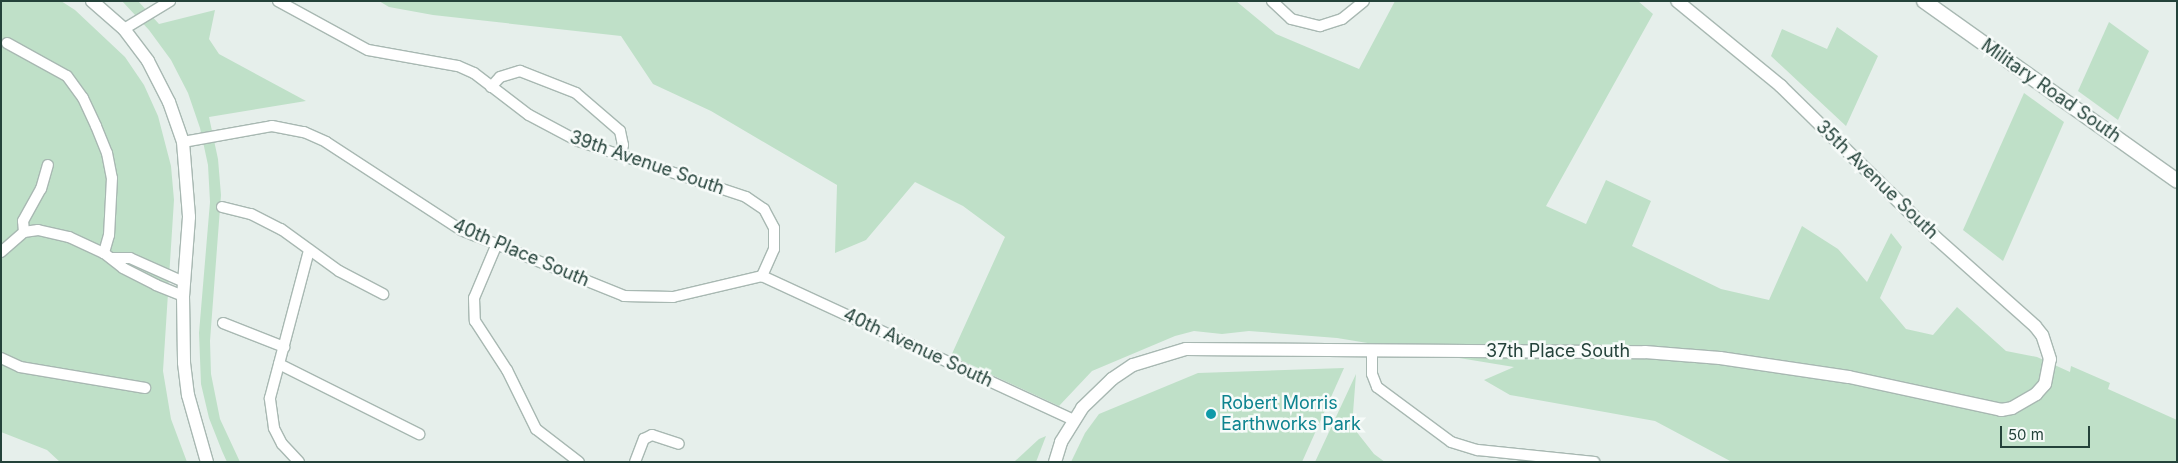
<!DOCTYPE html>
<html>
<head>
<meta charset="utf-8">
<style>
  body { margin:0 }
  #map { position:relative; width:2178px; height:463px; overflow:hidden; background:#e6efeb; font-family:Inter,sans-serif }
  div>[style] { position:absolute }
  .green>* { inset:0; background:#bfe0c8 }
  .roads { filter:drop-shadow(1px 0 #a8b8b2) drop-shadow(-1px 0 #a8b8b2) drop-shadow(0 1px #a8b8b2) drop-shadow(0 -1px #a8b8b2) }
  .minor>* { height:10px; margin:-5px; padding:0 5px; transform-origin:5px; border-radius:5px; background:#fff }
  .tertiary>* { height:12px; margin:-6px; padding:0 6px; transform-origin:6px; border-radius:6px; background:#fff }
  .secondary>* { height:14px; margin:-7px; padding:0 7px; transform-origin:7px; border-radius:7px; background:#fff }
  .dots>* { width:14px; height:14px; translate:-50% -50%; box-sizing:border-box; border:2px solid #f7fbf9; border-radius:50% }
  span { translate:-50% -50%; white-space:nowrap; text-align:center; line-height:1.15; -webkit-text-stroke:5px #f7fbf9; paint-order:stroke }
  .street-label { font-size:18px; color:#24423a }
  .culture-label { font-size:18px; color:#0d838f }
  .left { translate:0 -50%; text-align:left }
  .frame { position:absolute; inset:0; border:2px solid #24423a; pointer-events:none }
  .scale { position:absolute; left:2000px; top:426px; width:90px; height:22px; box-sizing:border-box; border:2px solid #24423a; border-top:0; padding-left:6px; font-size:15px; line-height:18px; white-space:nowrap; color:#24423a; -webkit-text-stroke:4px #f7fbf9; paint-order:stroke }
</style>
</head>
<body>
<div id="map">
  <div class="green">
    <i style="clip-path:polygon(1px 1px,61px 1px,75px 10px,125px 57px,144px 85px,158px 116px,171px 166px,174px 200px,163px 371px,171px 419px,187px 462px,60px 462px,47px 450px,1px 432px)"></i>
    <i style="clip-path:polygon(122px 1px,138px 1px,159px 24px,215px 10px,209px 39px,219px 54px,306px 101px,209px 117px,218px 159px,221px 195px,210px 341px,211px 374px,220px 419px,240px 462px,227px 462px,222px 451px,209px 418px,201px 384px,199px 333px,210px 202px,208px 165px,200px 128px,188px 93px,171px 60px,149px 30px)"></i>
    <i style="clip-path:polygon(379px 1px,1236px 1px,1276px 34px,1359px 69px,1395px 1px,1638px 1px,1653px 14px,1546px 206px,1586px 224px,1606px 180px,1651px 201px,1632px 246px,1721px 289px,1769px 300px,1802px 226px,1838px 249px,1867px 282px,1891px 233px,1902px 247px,1880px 298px,1906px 329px,1933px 335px,1957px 307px,2006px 351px,2037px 357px,2070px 372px,2071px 366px,2110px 383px,2108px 389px,2177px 420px,2177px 462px,1732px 462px,1655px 421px,1510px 395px,1484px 380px,1514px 367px,1337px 338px,1249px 331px,1222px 334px,1194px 331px,1175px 336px,1092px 371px,1059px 406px,951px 356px,1005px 237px,963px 206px,915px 182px,866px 240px,835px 253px,837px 185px,711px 111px,653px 84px,621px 36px,433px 15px,389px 7px)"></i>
    <i style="clip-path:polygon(2109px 22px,2149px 51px,2118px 120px,2078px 91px)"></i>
    <i style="clip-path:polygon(1837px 27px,1878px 56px,1846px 126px,1771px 56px,1782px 29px,1827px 49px)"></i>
    <i style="clip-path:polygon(2024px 93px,2064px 122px,2003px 261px,1963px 230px)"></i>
    <i style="clip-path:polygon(1344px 368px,1302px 462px,1071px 462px,1085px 433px,1099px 414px,1198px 373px)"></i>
    <i style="clip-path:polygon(1356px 374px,1352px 426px,1374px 454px,1385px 462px,1315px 462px)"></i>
    <i style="clip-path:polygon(1046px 436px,1036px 462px,1014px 462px,1039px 439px)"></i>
  </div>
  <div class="roads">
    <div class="minor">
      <i style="left:278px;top:1px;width:102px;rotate:28.6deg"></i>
      <i style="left:368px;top:50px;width:91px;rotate:10.1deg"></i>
      <i style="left:458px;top:66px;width:17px;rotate:24deg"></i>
      <i style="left:474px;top:73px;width:69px;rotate:37.4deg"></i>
      <i style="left:529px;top:115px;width:55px;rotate:28deg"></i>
      <i style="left:578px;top:141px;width:177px;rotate:18.4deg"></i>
      <i style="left:746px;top:197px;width:22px;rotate:34deg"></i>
      <i style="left:764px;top:209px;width:21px;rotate:62deg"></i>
      <i style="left:774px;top:228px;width:21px;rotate:90deg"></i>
      <i style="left:774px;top:249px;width:30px;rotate:114deg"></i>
      <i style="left:1272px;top:1px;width:26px;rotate:43deg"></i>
      <i style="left:1291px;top:19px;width:30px;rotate:14deg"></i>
      <i style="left:1320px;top:26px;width:23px;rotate:-18deg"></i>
      <i style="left:1342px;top:19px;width:28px;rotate:-39deg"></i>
      <i style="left:124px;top:29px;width:54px;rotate:-31.3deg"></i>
      <i style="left:7px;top:43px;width:68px;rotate:28.8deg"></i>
      <i style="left:67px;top:76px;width:27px;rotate:54deg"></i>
      <i style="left:83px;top:98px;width:31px;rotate:65deg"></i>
      <i style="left:96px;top:126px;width:29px;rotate:68deg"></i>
      <i style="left:107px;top:153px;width:25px;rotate:79deg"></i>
      <i style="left:112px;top:178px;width:57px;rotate:93deg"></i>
      <i style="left:109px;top:235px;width:19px;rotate:106deg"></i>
      <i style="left:491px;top:87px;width:13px;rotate:-48deg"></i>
      <i style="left:500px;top:77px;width:21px;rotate:-17deg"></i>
      <i style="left:520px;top:71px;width:60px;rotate:21.4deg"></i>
      <i style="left:576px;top:93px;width:58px;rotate:40.8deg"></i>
      <i style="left:620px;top:131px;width:14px;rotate:78deg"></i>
      <i style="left:623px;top:145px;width:8px;rotate:104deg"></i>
      <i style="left:183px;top:142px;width:90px;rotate:-10.2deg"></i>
      <i style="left:272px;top:126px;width:33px;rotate:11deg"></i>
      <i style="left:304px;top:132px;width:24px;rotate:24deg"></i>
      <i style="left:326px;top:142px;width:161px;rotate:33.1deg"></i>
      <i style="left:461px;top:230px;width:176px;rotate:22deg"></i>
      <i style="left:624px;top:296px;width:49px;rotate:1.2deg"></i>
      <i style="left:673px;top:297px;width:91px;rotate:-13.3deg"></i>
      <i style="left:222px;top:207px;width:30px;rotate:14deg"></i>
      <i style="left:251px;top:214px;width:34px;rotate:27deg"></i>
      <i style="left:281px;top:229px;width:72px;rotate:35.9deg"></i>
      <i style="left:339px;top:271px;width:50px;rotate:27.6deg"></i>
      <i style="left:24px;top:232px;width:14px;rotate:-8deg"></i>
      <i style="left:38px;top:230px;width:32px;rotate:13deg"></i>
      <i style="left:69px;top:237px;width:38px;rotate:25deg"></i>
      <i style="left:104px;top:253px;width:24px;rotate:38deg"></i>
      <i style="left:123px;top:268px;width:37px;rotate:27deg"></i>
      <i style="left:156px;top:285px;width:29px;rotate:22deg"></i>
      <i style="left:24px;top:232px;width:11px;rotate:-95deg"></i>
      <i style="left:23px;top:221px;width:37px;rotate:-61deg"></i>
      <i style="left:41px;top:189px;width:25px;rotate:-74deg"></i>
      <i style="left:496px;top:246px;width:56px;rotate:112.9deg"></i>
      <i style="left:474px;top:298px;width:23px;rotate:88deg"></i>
      <i style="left:475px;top:321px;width:59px;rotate:56.9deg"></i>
      <i style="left:507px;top:370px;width:66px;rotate:63.8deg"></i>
      <i style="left:536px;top:429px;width:54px;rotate:37.5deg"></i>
      <i style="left:1px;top:252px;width:30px;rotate:-41deg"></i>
      <i style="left:112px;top:258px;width:18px"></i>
      <i style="left:130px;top:258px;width:59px;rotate:24deg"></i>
      <i style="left:762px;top:276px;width:344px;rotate:24.8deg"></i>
      <i style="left:223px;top:323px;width:66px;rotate:21.5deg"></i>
      <i style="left:1372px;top:350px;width:24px;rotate:90deg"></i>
      <i style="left:1372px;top:374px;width:14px;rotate:69deg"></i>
      <i style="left:1377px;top:387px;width:92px;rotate:36.6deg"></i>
      <i style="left:1451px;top:442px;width:28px;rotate:17deg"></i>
      <i style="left:1478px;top:450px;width:117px;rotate:5.9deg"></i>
      <i style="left:1px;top:358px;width:21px;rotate:25deg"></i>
      <i style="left:20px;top:367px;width:127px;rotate:9.5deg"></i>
      <i style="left:279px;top:364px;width:157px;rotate:26.6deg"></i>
      <i style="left:299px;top:462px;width:25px;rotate:-133deg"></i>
      <i style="left:282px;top:444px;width:18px;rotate:-117deg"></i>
      <i style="left:274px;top:428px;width:30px;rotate:-98deg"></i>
      <i style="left:270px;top:398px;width:153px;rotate:-75.2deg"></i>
      <i style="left:635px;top:462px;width:25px;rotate:-69deg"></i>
      <i style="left:644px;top:439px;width:9px;rotate:-27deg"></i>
      <i style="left:652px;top:435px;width:28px;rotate:18deg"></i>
    </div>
    <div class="tertiary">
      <i style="left:92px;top:1px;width:43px;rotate:41.2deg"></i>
      <i style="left:124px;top:29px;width:40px;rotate:53deg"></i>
      <i style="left:148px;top:61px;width:46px;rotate:62.9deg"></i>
      <i style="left:169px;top:102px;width:42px;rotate:70.7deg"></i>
      <i style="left:183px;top:142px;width:75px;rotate:85.4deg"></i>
      <i style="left:189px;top:217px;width:79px;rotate:94.3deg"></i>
      <i style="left:183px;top:296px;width:67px;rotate:89.1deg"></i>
      <i style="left:184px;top:363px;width:32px;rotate:83deg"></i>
      <i style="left:188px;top:395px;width:70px;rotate:74.2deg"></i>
      <i style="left:1055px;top:462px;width:21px;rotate:-73deg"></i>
      <i style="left:1061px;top:442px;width:40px;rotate:-58deg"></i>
      <i style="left:1082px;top:408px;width:42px;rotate:-44deg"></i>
      <i style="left:1112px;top:379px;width:25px;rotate:-34deg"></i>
      <i style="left:1133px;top:365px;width:55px;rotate:-16.8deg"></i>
      <i style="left:1186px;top:349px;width:459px;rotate:0.4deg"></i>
      <i style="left:1645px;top:352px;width:75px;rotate:4.6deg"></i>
      <i style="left:1720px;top:358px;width:130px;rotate:8.4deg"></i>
      <i style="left:1849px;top:377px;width:156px;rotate:12.2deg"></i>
      <i style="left:2001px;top:410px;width:11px;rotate:-10deg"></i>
      <i style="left:2012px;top:408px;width:28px;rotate:-30deg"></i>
      <i style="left:2036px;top:394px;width:13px;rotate:-48deg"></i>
      <i style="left:2045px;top:384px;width:25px;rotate:-79deg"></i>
      <i style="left:2050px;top:359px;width:25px;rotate:-108deg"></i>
      <i style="left:2042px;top:335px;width:11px;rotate:-128deg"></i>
      <i style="left:2035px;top:326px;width:134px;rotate:-138.3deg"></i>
      <i style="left:1935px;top:237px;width:216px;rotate:-135.6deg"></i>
      <i style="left:1781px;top:86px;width:134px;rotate:-140.7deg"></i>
    </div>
    <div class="secondary">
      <i style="left:1924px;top:1px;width:310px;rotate:35.4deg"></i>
    </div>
  </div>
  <div class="dots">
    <i style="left:1211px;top:414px;background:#0f9aa8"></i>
  </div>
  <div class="street-label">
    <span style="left:2051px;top:91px;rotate:35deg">Military Road South</span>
    <span style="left:647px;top:163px;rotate:19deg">39th Avenue South</span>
    <span style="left:1877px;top:180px;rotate:44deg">35th Avenue South</span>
    <span style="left:521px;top:253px;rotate:23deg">40th Place South</span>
    <span style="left:918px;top:348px;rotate:25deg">40th Avenue South</span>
    <span style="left:1558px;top:351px">37th Place South</span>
  </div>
  <div class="culture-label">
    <span class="left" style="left:1221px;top:414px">Robert Morris<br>Earthworks Park</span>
  </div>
  <div class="frame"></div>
  <div class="scale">50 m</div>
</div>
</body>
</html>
